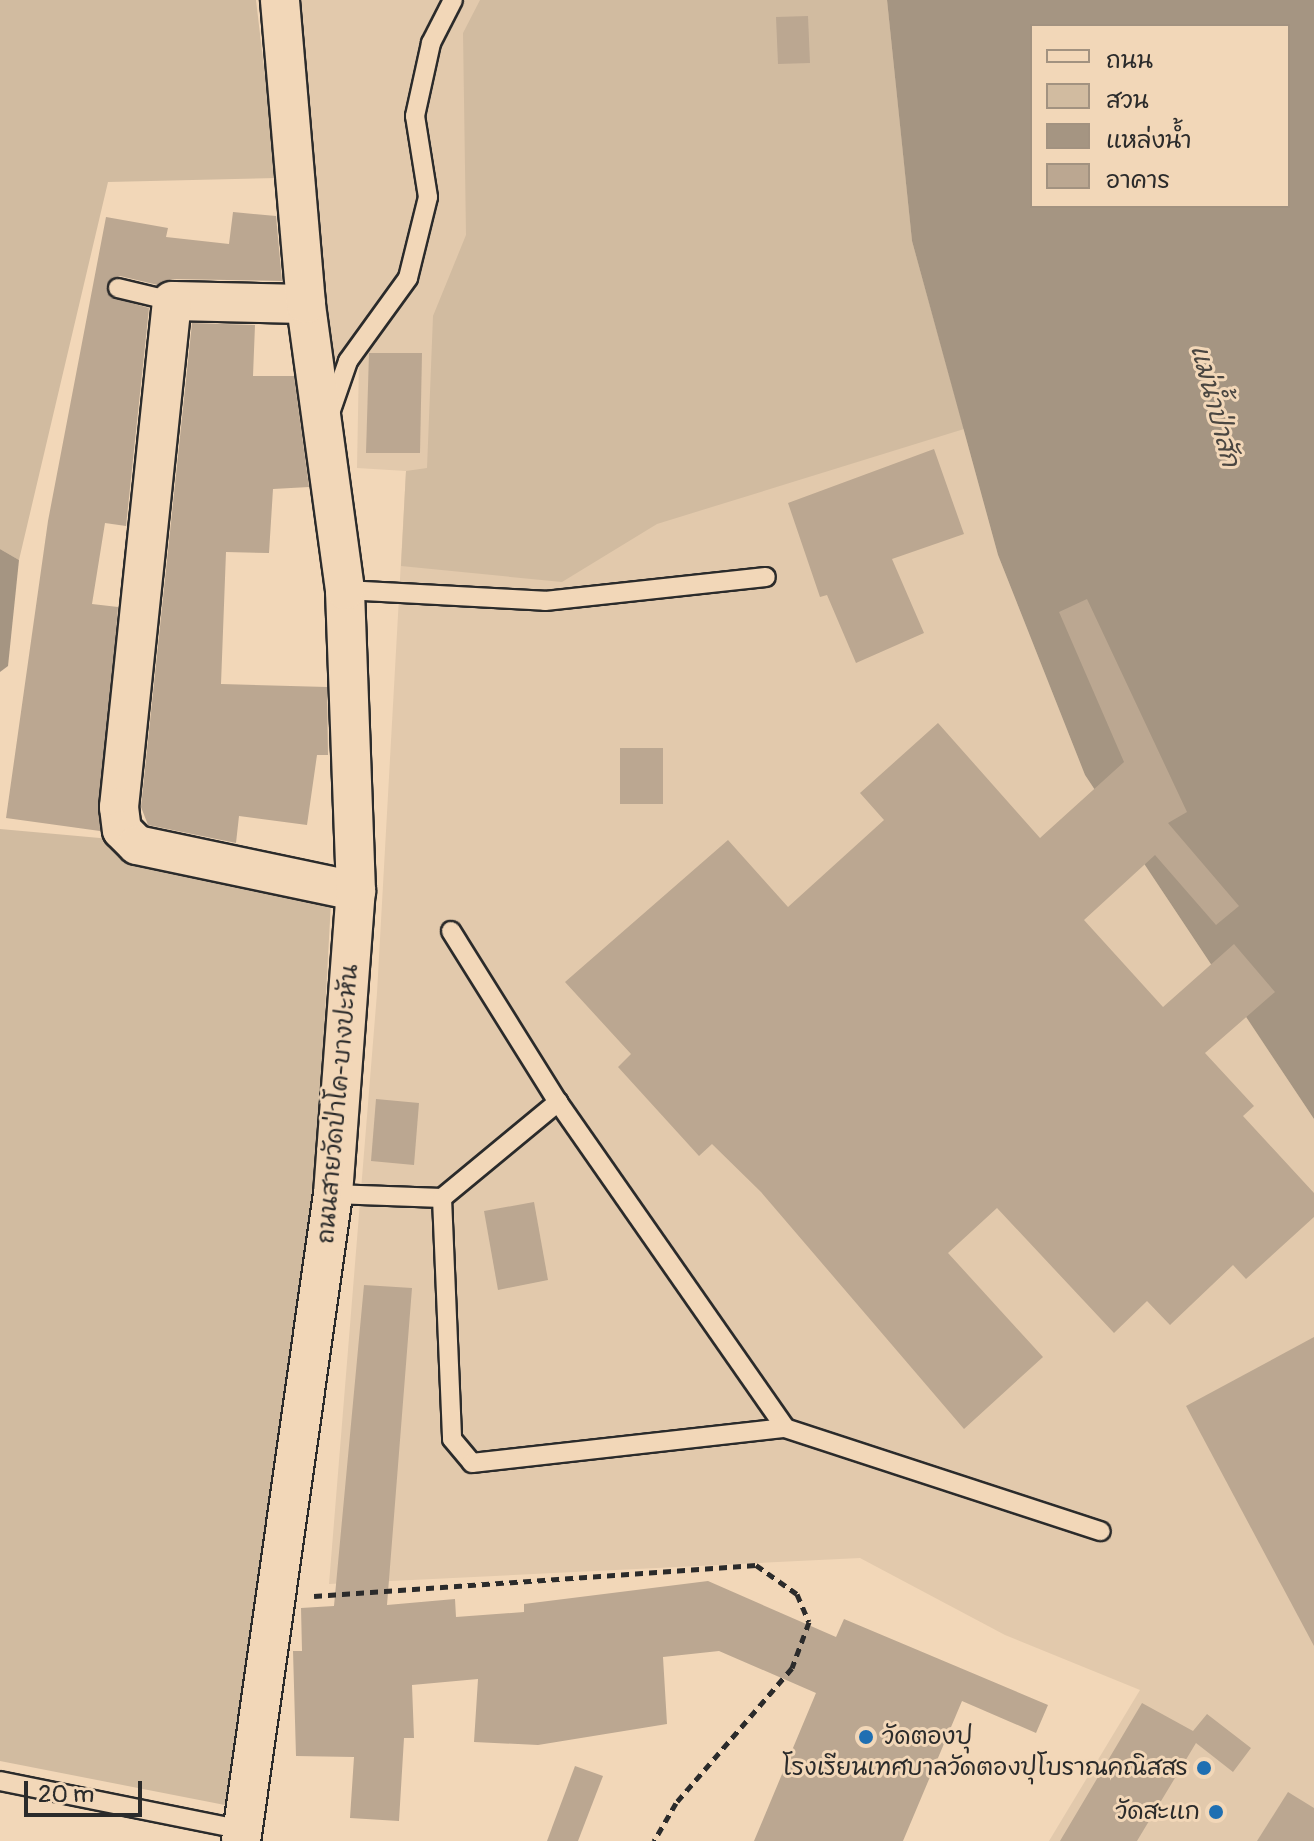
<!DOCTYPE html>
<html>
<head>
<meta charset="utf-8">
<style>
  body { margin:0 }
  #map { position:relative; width:1314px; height:1841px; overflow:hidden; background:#f2d7b8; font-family:Pangolin,"Playpen Sans Thai",sans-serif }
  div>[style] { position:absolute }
  .built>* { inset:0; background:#e2c9ac }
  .green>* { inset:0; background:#d1bba0 }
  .water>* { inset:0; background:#a59582 }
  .building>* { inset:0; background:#bba791 }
  .path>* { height:5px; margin-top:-2.5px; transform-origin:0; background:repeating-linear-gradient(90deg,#2b2b2b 0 8px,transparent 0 14px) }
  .roads { filter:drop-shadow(2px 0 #2b2b2b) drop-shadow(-2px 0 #2b2b2b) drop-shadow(0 2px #2b2b2b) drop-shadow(0 -2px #2b2b2b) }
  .service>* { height:18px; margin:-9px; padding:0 9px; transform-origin:9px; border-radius:9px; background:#f2d7b8 }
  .minor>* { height:38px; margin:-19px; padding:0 19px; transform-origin:19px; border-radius:19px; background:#f2d7b8 }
  .dots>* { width:22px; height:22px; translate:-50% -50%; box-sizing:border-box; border:4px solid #f2d7b8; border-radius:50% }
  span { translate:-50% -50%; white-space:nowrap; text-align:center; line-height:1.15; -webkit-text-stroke:6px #f2d7b8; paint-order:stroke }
  .street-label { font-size:24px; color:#2b2b2b }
  .poi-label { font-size:24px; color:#2b2b2b }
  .left { translate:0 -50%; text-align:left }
  .right { translate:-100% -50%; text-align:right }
  .water-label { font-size:26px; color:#4a4641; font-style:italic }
  .legend { position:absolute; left:1030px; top:24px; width:260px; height:184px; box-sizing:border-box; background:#f2d7b8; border:2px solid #a29280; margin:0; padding:10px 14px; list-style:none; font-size:24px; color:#2b2b2b }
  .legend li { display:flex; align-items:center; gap:16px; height:40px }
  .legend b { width:40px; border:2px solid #a29280 }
  .scale { position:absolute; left:24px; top:1781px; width:118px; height:36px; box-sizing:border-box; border:4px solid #2b2b2b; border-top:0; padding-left:10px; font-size:24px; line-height:28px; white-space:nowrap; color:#2b2b2b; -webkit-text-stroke:6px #f2d7b8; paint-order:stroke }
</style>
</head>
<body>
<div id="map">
  <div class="built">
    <i style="clip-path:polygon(298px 0,887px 0,912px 241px,998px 555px,1085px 775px,1314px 1119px,1314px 1841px,1049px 1841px,1140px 1690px,1005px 1635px,860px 1558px,329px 1584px,377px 993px,406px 471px,357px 468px,359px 360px,326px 359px)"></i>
  </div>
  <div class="green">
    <i style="clip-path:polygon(0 0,256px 0,277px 178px,108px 182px,19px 560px,0 549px)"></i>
    <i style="clip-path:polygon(480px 0,887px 0,912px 241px,964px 429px,657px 524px,562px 582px,401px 566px,406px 471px,427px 468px,433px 316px,466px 235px,463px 33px)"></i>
    <i style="clip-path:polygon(0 829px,111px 839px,331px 902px,315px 1195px,230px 1806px,0 1761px)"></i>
  </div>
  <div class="water">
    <i style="clip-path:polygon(evenodd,887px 0,1314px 0,1314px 1119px,1085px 775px,998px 555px,912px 241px,887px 0,1032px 26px,1288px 26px,1288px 206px,1032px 206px,1032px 26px)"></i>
    <i style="clip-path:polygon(0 549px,19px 560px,8px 666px,0 672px)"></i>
  </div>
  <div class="building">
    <i style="clip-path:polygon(808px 16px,810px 63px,778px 64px,776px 17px)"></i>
    <i style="clip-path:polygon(233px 212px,276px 216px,282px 281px,172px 279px,158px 285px,120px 276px,107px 284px,110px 297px,149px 308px,126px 526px,105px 523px,92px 604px,118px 607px,100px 831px,6px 818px,48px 521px,106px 217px,168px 228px,166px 237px,229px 244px)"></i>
    <i style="clip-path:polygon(192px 323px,255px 325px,253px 376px,294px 376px,309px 487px,273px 489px,269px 553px,226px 552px,221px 684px,327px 687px,328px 755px,317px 755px,307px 825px,239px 816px,236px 843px,148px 825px,141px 807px)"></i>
    <i style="clip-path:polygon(369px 353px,422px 353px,420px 453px,366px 453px)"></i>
    <i style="clip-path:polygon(934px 449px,964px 534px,892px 559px,924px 633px,856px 663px,827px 595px,820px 597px,788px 503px)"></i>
    <i style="clip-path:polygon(1087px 599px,1187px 812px,1168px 823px,1239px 906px,1216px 925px,1155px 855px,1084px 920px,1163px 1007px,1234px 944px,1275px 992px,1205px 1053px,1254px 1106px,1243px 1116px,1314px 1193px,1314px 1217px,1246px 1279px,1233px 1265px,1170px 1325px,1147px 1301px,1114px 1333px,997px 1208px,948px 1253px,1043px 1357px,964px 1429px,761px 1192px,712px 1144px,699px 1156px,618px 1067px,631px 1054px,565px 982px,728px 840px,788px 907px,884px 820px,860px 793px,938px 723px,1040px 838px,1124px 762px,1059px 612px)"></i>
    <i style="clip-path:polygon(620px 748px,663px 748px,663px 804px,620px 804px)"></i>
    <i style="clip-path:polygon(376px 1099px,419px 1103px,414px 1165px,371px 1161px)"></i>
    <i style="clip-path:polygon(534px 1202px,548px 1280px,498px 1290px,484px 1211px)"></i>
    <i style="clip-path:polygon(364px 1285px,412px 1288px,387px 1605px,455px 1599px,456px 1617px,524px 1612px,524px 1604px,708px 1581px,836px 1637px,844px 1619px,1048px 1705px,1036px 1733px,962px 1701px,903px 1841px,754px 1841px,816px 1693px,719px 1651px,663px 1657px,667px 1724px,538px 1745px,474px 1742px,478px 1679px,412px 1685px,414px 1738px,404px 1738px,399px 1821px,350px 1818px,354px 1757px,296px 1756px,293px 1651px,302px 1651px,301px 1608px,334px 1606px)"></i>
    <i style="clip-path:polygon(1314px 1337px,1314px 1646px,1186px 1406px)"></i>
    <i style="clip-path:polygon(1142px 1703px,1193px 1731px,1207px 1714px,1251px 1748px,1233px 1772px,1196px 1743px,1137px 1841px,1060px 1841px)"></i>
    <i style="clip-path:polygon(575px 1766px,603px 1776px,578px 1841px,547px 1841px)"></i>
    <i style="clip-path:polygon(1288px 1792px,1314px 1808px,1314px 1841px,1257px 1841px)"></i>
  </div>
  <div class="path">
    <i style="left:314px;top:1596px;width:443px;rotate:-4deg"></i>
    <i style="left:756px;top:1565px;width:50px;rotate:35.3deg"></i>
    <i style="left:797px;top:1594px;width:30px;rotate:67deg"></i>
    <i style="left:809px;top:1622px;width:49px;rotate:110.3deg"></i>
    <i style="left:792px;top:1668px;width:178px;rotate:130.7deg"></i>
    <i style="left:676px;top:1803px;width:44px;rotate:120.1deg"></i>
  </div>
  <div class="roads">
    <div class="service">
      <i style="left:118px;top:288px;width:56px;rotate:13.5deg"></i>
      <i style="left:329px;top:416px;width:58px;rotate:-70.9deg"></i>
      <i style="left:348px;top:361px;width:102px;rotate:-54.1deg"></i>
      <i style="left:408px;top:278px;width:83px;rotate:-76.1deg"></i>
      <i style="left:428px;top:197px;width:82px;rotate:-99.1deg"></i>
      <i style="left:415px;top:116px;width:75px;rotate:-77.6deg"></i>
      <i style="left:431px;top:43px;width:48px;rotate:-62.9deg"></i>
      <i style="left:345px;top:590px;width:200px;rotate:3.1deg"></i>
      <i style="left:545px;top:601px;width:222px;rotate:-6.2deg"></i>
      <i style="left:451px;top:931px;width:202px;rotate:58deg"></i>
      <i style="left:558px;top:1102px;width:397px;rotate:55.1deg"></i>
      <i style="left:785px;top:1428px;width:332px;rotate:18.1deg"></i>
      <i style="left:333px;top:1194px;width:109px;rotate:2.1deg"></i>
      <i style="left:442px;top:1198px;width:151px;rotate:-39.6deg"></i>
      <i style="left:442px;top:1198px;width:241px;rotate:87.6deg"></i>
      <i style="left:452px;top:1439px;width:31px;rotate:50deg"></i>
      <i style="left:472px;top:1463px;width:315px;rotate:-6.4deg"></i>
      <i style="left:0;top:1781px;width:248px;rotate:11.4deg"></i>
    </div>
    <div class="minor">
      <i style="left:306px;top:304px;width:134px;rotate:-178.7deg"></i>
      <i style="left:172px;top:301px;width:509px;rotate:95.98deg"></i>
      <i style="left:119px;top:807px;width:23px;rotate:83deg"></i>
      <i style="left:122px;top:830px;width:21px;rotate:45deg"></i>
      <i style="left:137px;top:845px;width:224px;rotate:11.9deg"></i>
      <i style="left:241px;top:1841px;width:654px;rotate:-81.91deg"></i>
      <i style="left:333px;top:1194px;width:304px;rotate:-85.7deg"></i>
      <i style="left:356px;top:891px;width:301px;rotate:-92.1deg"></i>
      <i style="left:345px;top:590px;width:289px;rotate:-97.8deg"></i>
      <i style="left:306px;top:304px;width:305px;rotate:-94.9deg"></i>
    </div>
  </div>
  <div class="dots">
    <i style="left:866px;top:1737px;background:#1f6fb2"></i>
    <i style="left:1204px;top:1768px;background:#1f6fb2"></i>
    <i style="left:1216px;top:1812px;background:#1f6fb2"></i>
  </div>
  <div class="street-label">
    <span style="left:338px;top:1104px;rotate:-85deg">ถนนสายวัดป่าโค-บางปะหัน</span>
  </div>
  <div class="poi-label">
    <span class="left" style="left:882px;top:1737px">วัดตองปุ</span>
    <span class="right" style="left:1188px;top:1768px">โรงเรียนเทศบาลวัดตองปุโบราณคณิสสร</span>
    <span class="right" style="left:1200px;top:1812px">วัดสะแก</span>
  </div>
  <div class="water-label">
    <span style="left:1214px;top:406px;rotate:75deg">แม่น้ำป่าสัก</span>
  </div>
  <ul class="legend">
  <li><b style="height:10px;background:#f2d7b8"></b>ถนน</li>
  <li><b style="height:22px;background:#d1bba0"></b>สวน</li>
  <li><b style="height:22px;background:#a59582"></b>แหล่งน้ำ</li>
  <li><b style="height:22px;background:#bba791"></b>อาคาร</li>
  </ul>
  <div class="scale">20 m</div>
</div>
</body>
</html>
